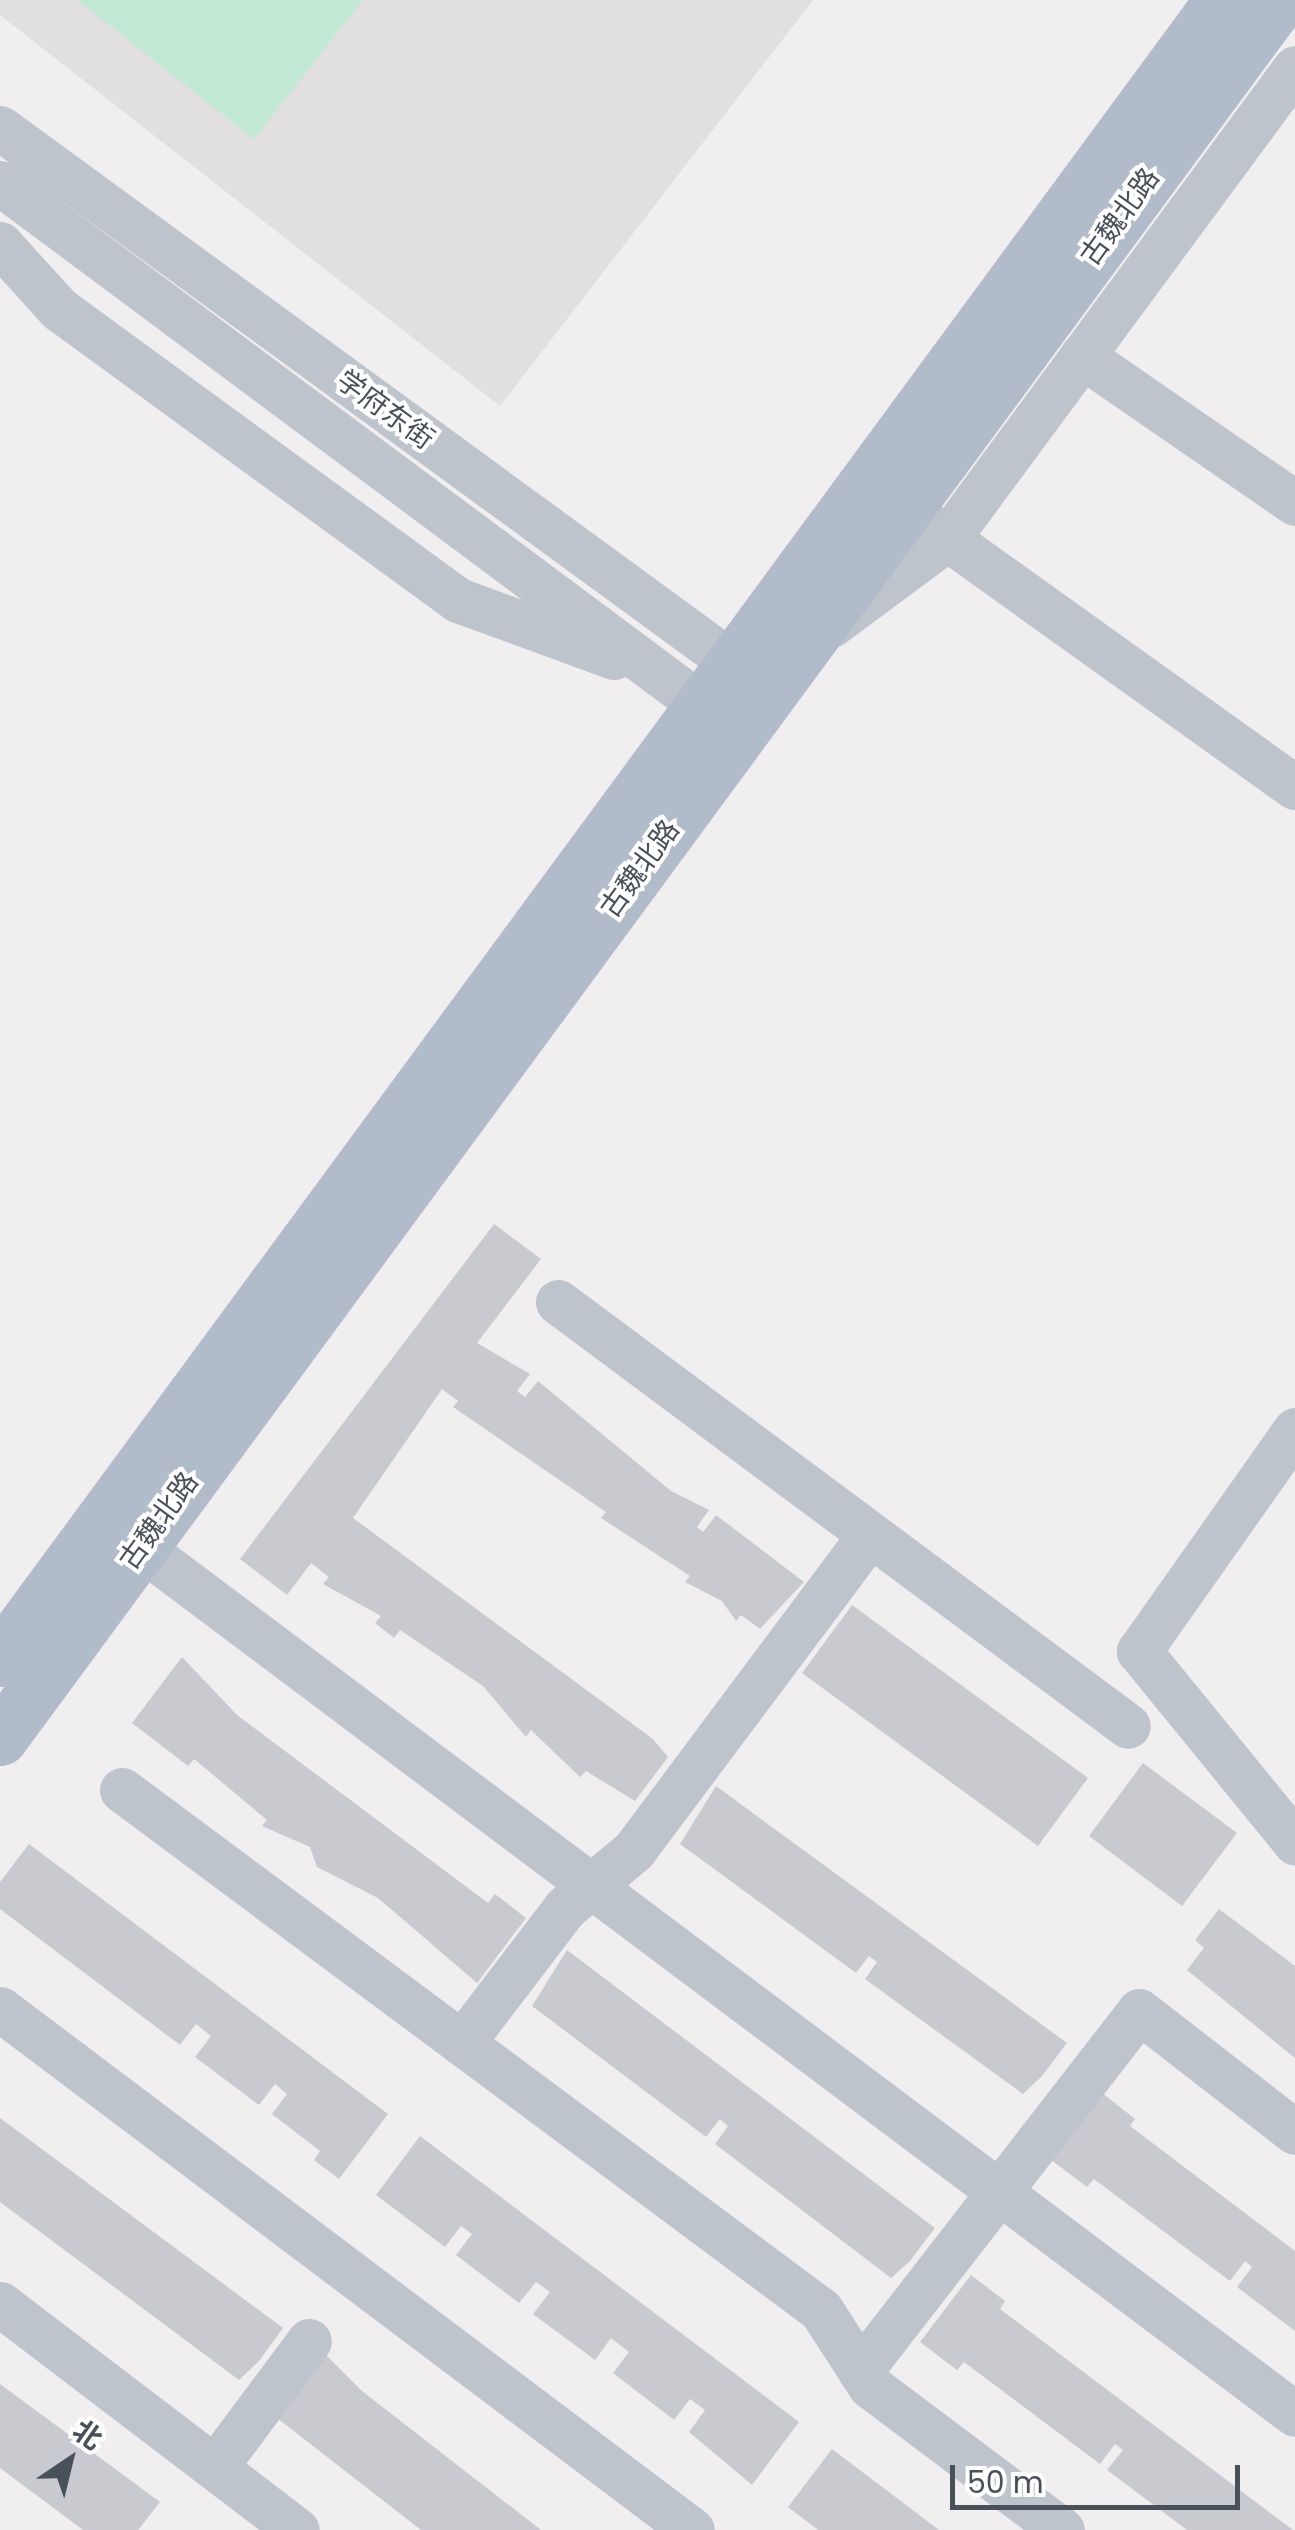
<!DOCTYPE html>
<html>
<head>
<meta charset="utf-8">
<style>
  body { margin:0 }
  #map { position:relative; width:1295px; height:2530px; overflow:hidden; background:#f0eeee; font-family:Poppins,"Noto Sans SC",sans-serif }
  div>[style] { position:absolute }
  .education>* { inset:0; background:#e1dfdf }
  .green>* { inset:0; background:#c1e9d4 }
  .building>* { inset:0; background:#c9cad0 }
  .minor>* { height:45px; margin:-22.5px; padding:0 22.5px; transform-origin:22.5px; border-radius:22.5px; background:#bec4cb }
  .major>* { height:55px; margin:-27.5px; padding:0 27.5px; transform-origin:27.5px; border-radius:27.5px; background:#b1bbca }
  span { translate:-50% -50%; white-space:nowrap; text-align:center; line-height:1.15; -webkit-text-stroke:8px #fff; paint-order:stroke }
  .street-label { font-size:28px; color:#485059 }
  .north { position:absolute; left:20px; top:2410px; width:100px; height:100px; -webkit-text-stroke:8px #fff; paint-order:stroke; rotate:35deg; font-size:28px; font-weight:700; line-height:40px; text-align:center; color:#485059 }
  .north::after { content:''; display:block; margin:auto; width:35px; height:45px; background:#485059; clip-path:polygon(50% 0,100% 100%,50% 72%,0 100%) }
  .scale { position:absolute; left:950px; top:2465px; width:290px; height:45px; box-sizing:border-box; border:5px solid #485059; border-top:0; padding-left:12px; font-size:30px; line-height:35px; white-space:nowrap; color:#485059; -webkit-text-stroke:8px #fff; paint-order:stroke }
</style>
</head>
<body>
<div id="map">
  <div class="education">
    <i style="clip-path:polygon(0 0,813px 0,500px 406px,0 15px)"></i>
  </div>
  <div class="green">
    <i style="clip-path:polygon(77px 0,363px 0,254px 139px)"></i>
  </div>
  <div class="building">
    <i style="clip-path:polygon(494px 1224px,541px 1259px,477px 1343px,530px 1374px,517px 1391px,525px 1397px,538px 1381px,671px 1491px,709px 1510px,697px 1527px,703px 1532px,716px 1515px,804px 1582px,760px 1629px,741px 1615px,736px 1621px,722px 1601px,685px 1582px,690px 1576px,601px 1518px,606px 1512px,453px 1407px,458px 1401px,442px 1389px,353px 1518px,653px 1739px,668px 1757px,635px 1801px,586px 1771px,580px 1777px,531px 1730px,526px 1737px,483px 1686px,400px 1630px,394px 1638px,375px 1623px,381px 1616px,323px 1584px,329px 1577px,311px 1563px,287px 1595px,240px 1559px)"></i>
    <i style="clip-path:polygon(852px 1605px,1088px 1778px,1038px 1846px,802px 1673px)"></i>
    <i style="clip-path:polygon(182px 1657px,237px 1715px,488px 1903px,495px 1894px,526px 1918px,477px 1983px,378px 1898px,317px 1867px,310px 1847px,262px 1826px,267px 1820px,194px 1759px,188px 1766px,132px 1723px)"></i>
    <i style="clip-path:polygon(1143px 1763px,1237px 1833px,1182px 1906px,1089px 1836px)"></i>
    <i style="clip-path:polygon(716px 1786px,1067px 2043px,1042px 2076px,1023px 2094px,865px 1979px,877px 1962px,869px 1956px,856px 1973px,680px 1844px)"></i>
    <i style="clip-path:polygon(29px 1844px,388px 2114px,339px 2179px,314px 2160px,320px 2151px,272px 2114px,287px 2094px,275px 2084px,259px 2105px,195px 2057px,211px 2036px,196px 2024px,180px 2045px,0 1909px,0 1882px)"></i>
    <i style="clip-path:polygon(1219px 1909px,1295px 1966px,1295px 2058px,1187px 1970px,1204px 1948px,1195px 1940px)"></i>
    <i style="clip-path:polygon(567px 1950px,935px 2228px,909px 2262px,891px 2278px,715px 2144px,728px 2126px,720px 2119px,706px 2137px,532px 2006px)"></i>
    <i style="clip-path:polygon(1101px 2092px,1135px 2119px,1130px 2126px,1295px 2251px,1295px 2331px,1237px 2287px,1252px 2267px,1245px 2261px,1230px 2281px,1094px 2179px,1087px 2187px,1050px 2159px)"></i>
    <i style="clip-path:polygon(0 2118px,283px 2328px,259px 2361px,239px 2380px,0 2202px)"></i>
    <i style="clip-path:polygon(420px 2136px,799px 2422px,752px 2485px,689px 2432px,705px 2410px,690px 2399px,674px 2420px,613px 2373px,629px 2352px,611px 2338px,595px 2360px,533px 2314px,550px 2292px,536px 2282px,519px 2303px,456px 2255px,472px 2234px,461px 2226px,445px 2247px,376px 2195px)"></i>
    <i style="clip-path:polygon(971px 2275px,1005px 2301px,1000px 2309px,1293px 2530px,1187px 2530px,1107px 2470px,1123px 2450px,1115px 2444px,1100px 2464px,964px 2362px,957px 2370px,920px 2342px)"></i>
    <i style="clip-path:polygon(326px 2355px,362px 2391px,541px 2530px,421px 2530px,277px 2418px)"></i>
    <i style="clip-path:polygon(0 2384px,160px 2502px,138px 2530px,83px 2530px,0 2468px)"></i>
    <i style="clip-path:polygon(832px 2449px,939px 2530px,818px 2530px,788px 2507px)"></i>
  </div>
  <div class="minor">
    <i style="left:0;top:128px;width:942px;rotate:36.15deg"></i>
    <i style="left:0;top:183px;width:908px;rotate:36.67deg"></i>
    <i style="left:0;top:244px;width:88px;rotate:47.8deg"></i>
    <i style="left:59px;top:309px;width:494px;rotate:36.1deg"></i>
    <i style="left:458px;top:600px;width:166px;rotate:20.1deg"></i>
    <i style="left:1082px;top:356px;width:259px;rotate:34.6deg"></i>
    <i style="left:923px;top:521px;width:457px;rotate:35.6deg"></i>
    <i style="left:831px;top:625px;width:146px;rotate:-36.6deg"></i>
    <i style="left:948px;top:538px;width:584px;rotate:-53.56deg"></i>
    <i style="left:558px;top:1302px;width:710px;rotate:36.64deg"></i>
    <i style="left:1295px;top:1430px;width:271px;rotate:125.2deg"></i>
    <i style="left:1139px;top:1651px;width:247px;rotate:50.8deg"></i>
    <i style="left:140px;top:1547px;width:1444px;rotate:36.89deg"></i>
    <i style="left:122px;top:1790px;width:871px;rotate:36.65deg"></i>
    <i style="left:821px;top:2310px;width:90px;rotate:57.2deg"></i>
    <i style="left:870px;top:2386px;width:240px;rotate:36.9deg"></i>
    <i style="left:0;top:2009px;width:866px;rotate:36.98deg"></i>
    <i style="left:462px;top:2043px;width:170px;rotate:-52.7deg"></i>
    <i style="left:565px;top:1908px;width:90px;rotate:-40deg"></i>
    <i style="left:634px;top:1850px;width:394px;rotate:-53.2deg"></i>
    <i style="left:0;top:2304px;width:373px;rotate:37.3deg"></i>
    <i style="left:860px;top:2371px;width:455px;rotate:-52.2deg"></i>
    <i style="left:1139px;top:2011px;width:197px;rotate:37.8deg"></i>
    <i style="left:215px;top:2467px;width:157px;rotate:-53.3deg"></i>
  </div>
  <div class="major">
    <i style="left:0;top:1659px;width:2060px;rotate:-53.63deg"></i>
    <i style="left:0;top:1738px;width:2158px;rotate:-53.63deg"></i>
  </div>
  <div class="street-label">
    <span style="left:1120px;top:217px;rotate:-54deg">古魏北路</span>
    <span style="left:385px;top:410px;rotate:36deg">学府东街</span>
    <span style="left:640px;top:869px;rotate:-54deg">古魏北路</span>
    <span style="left:159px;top:1521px;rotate:-54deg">古魏北路</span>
  </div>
  <div class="north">北</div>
  <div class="scale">50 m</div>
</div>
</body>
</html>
